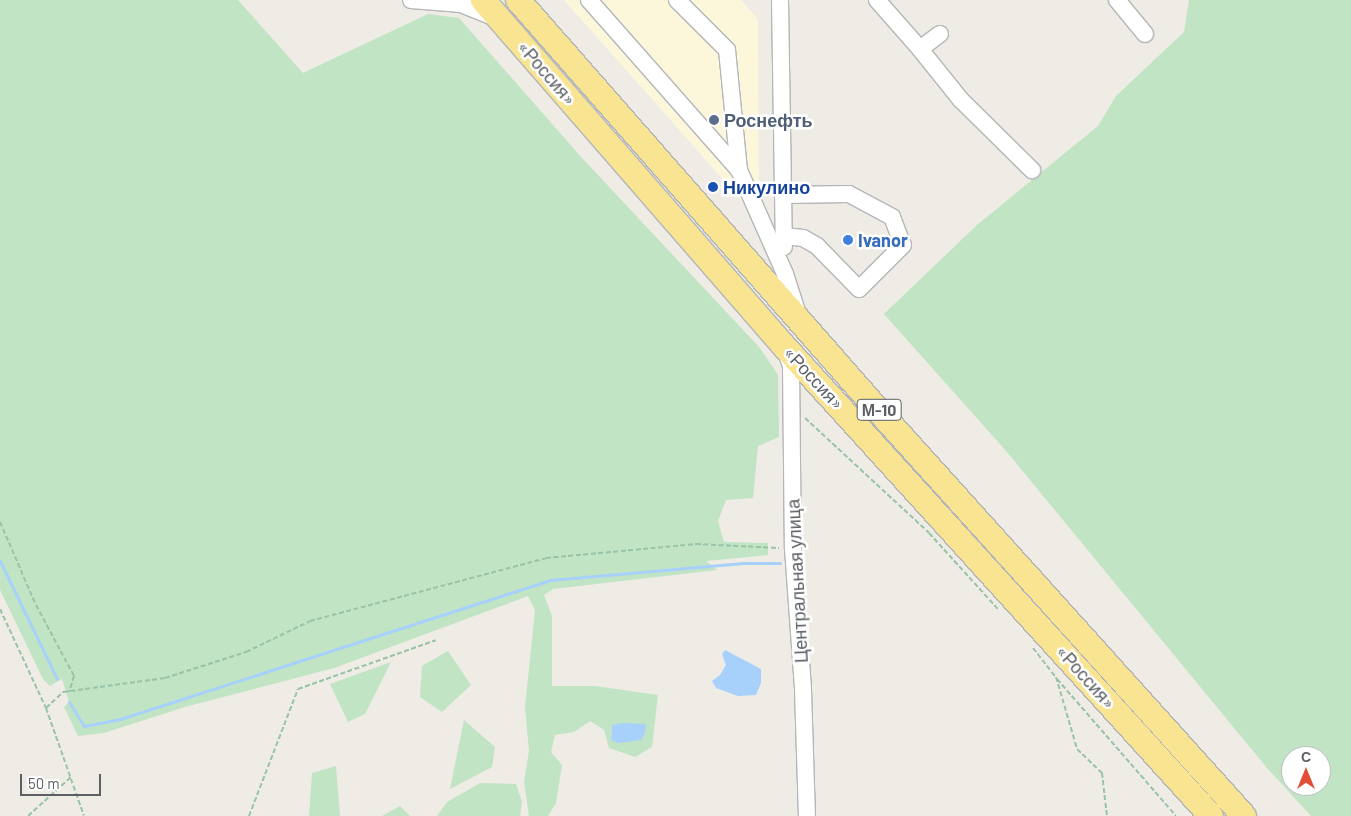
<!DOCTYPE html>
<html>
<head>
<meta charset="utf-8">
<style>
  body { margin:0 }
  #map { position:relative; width:1351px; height:816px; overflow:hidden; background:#eeece4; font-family:Barlow,sans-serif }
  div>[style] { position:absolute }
  .commercial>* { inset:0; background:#fcf7db }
  .green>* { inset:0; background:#c1e4c4 }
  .water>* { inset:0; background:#a7d1fb }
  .stream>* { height:3px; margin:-1.5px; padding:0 1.5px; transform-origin:1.5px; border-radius:1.5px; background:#a7d1fb }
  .path>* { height:2px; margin-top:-1px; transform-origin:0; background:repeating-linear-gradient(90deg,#99c3a8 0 5px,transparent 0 7.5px) }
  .roads { filter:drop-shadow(1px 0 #b4b6ba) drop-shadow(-1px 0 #b4b6ba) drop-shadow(0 1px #b4b6ba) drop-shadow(0 -1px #b4b6ba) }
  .minor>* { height:16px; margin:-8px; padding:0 8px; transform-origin:8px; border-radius:8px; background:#fff }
  .highway>* { height:24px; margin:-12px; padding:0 12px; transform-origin:12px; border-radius:12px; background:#f8e491 }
  .dots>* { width:14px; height:14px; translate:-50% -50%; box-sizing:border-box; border:2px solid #fff; border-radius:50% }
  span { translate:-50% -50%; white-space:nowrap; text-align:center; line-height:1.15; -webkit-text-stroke:5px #fff; paint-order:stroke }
  .shield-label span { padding:1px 4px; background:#fff; border:1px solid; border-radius:4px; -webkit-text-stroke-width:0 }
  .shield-label { font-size:16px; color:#5c5f64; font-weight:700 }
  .street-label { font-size:18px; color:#5c5f64 }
  .service-label { font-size:18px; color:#4e5e75; font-weight:700 }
  .left { translate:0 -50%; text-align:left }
  .transit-label { font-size:18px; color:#164399; font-weight:700 }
  .shop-label { font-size:18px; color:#366cbe; font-weight:700 }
  .north { position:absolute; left:1281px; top:746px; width:50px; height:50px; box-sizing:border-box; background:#fff; border:1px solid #bebfc1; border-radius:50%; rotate:0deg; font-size:14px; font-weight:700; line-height:20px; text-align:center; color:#5c5f64 }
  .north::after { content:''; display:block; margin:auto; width:18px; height:22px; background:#e24e36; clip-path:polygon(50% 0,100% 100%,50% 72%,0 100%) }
  .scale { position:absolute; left:20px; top:774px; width:81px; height:22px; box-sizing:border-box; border:2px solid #5c5f64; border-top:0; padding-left:6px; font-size:15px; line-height:18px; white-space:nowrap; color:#5c5f64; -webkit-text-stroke:4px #fff; paint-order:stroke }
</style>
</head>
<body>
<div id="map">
  <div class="commercial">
    <i style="clip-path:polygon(564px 0,741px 0,758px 19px,759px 220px)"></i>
  </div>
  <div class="green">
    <i style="clip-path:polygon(evenodd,0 0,238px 0,303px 73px,428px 14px,459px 18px,582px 158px,760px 348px,778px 375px,779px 437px,758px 446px,753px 498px,726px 500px,718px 521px,724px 542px,768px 543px,768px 555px,706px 561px,717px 570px,553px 589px,544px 595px,552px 616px,552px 686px,595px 686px,658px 695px,652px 747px,635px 757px,609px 748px,604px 730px,590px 721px,574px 732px,555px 735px,551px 752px,562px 765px,556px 803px,548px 816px,529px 816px,524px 782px,529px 751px,525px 707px,535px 610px,528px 596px,334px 668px,185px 707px,104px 733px,78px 736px,64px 707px,69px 702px,62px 679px,50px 686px,43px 679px,0 590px,0 0,612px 725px,641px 740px,611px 740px,612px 725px)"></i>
    <i style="clip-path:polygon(evenodd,1189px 0,1351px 0,1351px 816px,1311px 816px,1267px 768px,1007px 452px,884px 314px,977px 225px,1098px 126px,1116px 96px,1184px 32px,1189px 0,1291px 756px,1321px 756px,1321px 786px,1291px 786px,1291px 756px)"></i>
    <i style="clip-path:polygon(448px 651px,471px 685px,442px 712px,420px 697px,422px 666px)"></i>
    <i style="clip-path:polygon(391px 662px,365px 714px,348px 722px,330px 684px)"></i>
    <i style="clip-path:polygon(464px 720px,495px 747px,492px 767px,450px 789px)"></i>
    <i style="clip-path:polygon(336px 766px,340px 816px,309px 816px,312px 773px)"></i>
    <i style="clip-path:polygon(480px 783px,516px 784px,522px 802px,520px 816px,437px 816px,447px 802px)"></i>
    <i style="clip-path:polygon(400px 806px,410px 816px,382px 816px)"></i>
  </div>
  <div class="water">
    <i style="clip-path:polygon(725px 650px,761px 669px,761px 683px,756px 695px,738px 696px,716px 688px,712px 681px,720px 675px,726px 665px,722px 654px)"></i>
    <i style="clip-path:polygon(623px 723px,646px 724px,645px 733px,641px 740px,618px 743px,611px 740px,612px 725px)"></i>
  </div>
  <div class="stream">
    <i style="left:0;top:561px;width:131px;rotate:64.2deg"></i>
    <i style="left:69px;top:702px;width:28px;rotate:58deg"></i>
    <i style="left:84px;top:726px;width:37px;rotate:-11deg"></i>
    <i style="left:120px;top:719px;width:452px;rotate:-17.9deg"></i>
    <i style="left:550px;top:580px;width:194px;rotate:-5deg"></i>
    <i style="left:743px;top:563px;width:37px"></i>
  </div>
  <div class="path">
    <i style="left:805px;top:418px;width:169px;rotate:42.8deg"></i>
    <i style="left:929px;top:533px;width:103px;rotate:47.8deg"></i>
    <i style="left:0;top:522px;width:90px;rotate:66.6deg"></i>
    <i style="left:36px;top:605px;width:81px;rotate:61.8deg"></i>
    <i style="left:74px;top:676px;width:17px;rotate:107deg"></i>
    <i style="left:0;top:609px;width:109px;rotate:65.1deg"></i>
    <i style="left:46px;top:708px;width:114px;rotate:70.6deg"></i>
    <i style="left:1033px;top:648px;width:37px;rotate:52deg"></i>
    <i style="left:1056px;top:677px;width:75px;rotate:73.7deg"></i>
    <i style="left:1077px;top:749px;width:35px;rotate:44deg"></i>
    <i style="left:1102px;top:773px;width:43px;rotate:83.4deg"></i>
    <i style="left:1057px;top:679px;width:181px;rotate:49deg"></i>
    <i style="left:46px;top:708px;width:23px;rotate:-43deg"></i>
    <i style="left:63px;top:692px;width:103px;rotate:-7.8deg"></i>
    <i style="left:165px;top:678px;width:85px;rotate:-17.8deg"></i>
    <i style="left:246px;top:652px;width:71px;rotate:-25.8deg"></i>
    <i style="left:310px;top:621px;width:244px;rotate:-14.9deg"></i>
    <i style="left:546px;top:558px;width:151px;rotate:-5.3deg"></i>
    <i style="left:696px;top:544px;width:83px;rotate:2.8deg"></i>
    <i style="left:28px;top:816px;width:58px;rotate:-42.2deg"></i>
    <i style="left:249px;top:816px;width:136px;rotate:-68.9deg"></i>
    <i style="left:298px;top:689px;width:146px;rotate:-19.5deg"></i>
  </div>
  <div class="roads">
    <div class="minor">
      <i style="left:411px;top:0;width:50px;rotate:4.6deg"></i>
      <i style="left:461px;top:4px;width:35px;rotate:22deg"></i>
      <i style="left:589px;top:0;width:227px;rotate:48.6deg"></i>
      <i style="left:677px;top:0;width:71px;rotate:45deg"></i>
      <i style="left:727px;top:50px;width:121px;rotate:84.3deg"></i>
      <i style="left:739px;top:170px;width:114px;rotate:66.1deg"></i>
      <i style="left:785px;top:274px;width:40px;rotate:72deg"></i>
      <i style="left:780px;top:0;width:247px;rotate:89.1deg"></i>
      <i style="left:877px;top:0;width:65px;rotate:48.7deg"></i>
      <i style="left:920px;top:49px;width:25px;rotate:-37deg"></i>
      <i style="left:1117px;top:0;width:44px;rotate:50.5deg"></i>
      <i style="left:920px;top:49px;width:65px;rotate:51.2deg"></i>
      <i style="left:961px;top:100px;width:100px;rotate:44.6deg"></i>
      <i style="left:783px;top:195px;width:66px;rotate:-0.9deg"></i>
      <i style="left:849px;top:194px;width:49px;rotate:28.1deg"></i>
      <i style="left:892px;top:217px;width:30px;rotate:69deg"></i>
      <i style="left:903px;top:245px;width:62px;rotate:135deg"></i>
      <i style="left:859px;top:289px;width:60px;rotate:-134.3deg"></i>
      <i style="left:817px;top:246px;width:16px;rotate:-150deg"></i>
      <i style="left:803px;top:238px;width:19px;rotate:-174deg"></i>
      <i style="left:785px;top:349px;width:18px;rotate:71deg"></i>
      <i style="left:791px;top:366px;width:183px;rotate:89.4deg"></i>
      <i style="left:793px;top:549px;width:141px;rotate:85.9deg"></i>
      <i style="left:803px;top:690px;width:126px;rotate:88.2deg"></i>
    </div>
    <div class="highway">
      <i style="left:483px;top:0;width:459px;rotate:49deg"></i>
      <i style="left:784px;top:346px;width:635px;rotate:47.74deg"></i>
      <i style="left:518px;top:0;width:556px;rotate:48.72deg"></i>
      <i style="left:885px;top:418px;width:536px;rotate:47.95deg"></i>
    </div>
  </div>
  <div class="dots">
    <i style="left:714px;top:120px;background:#5c6f8a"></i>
    <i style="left:713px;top:187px;background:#1a4fb4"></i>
    <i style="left:848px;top:240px;background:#3f7fe0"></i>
  </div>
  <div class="shield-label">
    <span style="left:879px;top:410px">М-10</span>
  </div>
  <div class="street-label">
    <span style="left:547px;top:73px;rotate:49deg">«Россия»</span>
    <span style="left:814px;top:378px;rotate:47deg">«Россия»</span>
    <span style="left:797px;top:581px;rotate:-93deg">Центральная улица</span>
    <span style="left:1086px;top:677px;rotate:48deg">«Россия»</span>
  </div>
  <div class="service-label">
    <span class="left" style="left:724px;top:120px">Роснефть</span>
  </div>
  <div class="transit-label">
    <span class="left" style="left:723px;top:187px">Никулино</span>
  </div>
  <div class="shop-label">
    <span class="left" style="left:858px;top:240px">Ivanor</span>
  </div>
  <div class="north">С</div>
  <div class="scale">50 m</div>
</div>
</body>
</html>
